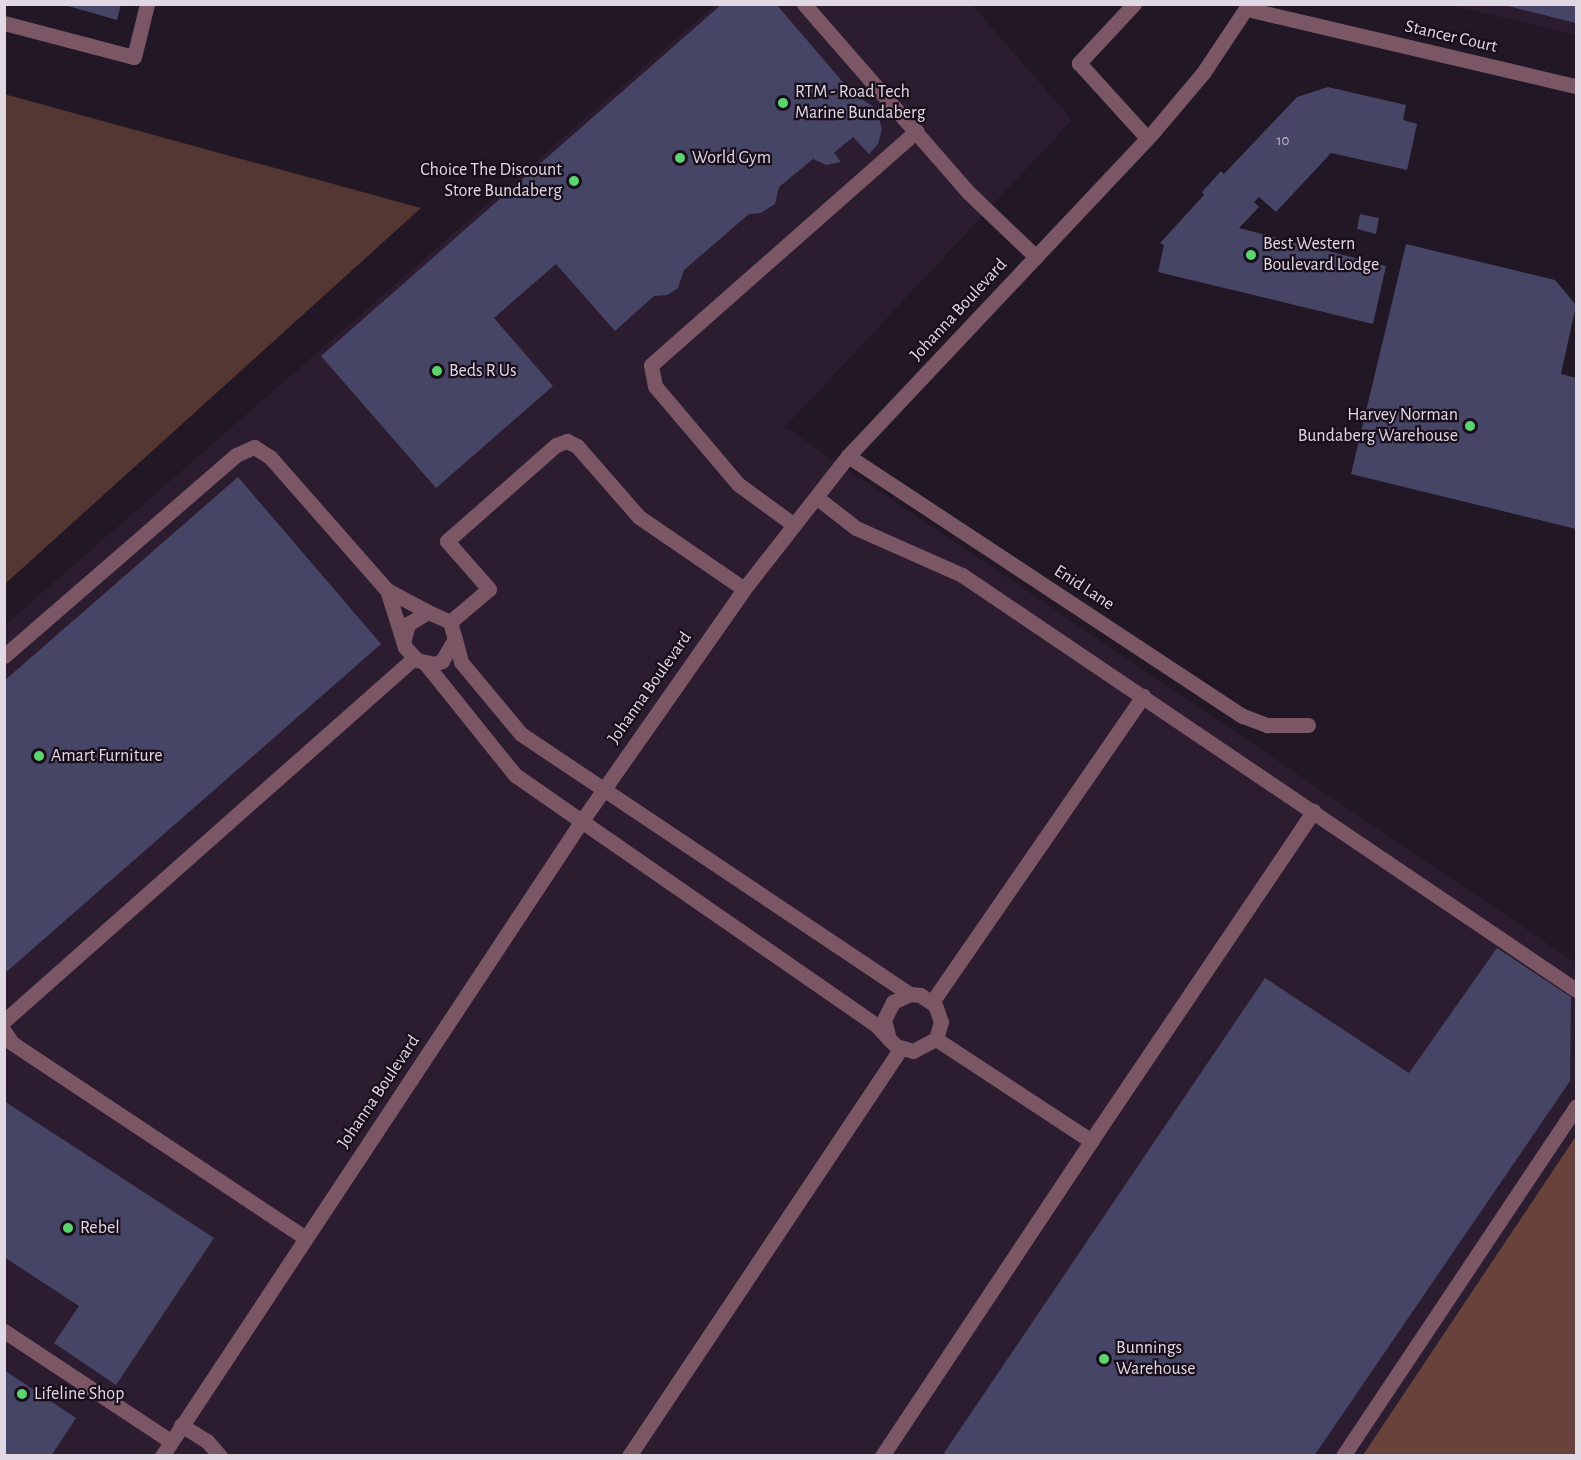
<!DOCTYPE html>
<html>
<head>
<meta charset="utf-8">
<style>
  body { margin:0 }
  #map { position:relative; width:1581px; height:1460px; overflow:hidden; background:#221725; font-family:"Alegreya Sans",sans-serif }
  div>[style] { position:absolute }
  .built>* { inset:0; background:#2c1c30 }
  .green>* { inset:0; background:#543632 }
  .forest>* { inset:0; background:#69423c }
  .building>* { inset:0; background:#464566 }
  .minor>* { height:15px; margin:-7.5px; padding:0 7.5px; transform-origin:7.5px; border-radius:7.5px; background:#7b5765 }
  .dots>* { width:16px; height:16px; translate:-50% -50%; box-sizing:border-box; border:3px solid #190e1b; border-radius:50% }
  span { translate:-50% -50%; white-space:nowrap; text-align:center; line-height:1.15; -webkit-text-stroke:4.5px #190e1b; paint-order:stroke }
  .number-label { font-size:15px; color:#bab3c3 }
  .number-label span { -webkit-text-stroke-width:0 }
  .street-label { font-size:18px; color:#e0d8e2 }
  .poi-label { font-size:18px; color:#e0d8e2 }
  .left { translate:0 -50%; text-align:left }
  .right { translate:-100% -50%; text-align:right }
  .frame { position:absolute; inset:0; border:6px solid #e0d8e2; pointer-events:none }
</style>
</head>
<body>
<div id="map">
  <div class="built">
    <i style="clip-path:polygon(715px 5px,972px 5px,1072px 120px,785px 427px,1576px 963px,1576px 1136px,1363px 1455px,5px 1455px,4px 626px)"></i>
    <i style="clip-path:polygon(1450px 5px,1576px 5px,1576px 35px)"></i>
  </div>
  <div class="green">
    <i style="clip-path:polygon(4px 94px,421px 208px,5px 584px,4px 584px)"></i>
  </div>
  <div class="forest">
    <i style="clip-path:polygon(1576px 1136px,1576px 1455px,1363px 1455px)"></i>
  </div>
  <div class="building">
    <i style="clip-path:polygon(61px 4px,121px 4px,117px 20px)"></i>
    <i style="clip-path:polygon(722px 4px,776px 4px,853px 94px,876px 108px,882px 129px,878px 144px,869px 154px,853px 137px,834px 153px,841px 162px,826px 165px,813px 159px,779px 187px,775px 204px,761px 213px,749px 214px,684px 270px,678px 288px,667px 295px,654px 296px,615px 331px,556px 264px,494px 318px,553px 386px,436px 488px,321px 356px)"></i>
    <i style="clip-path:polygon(1504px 4px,1576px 4px,1576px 23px,1504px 5px)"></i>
    <i style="clip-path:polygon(1328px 87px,1406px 105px,1403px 120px,1417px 124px,1407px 170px,1331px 153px,1276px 212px,1259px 197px,1254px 202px,1259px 207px,1239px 228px,1386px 266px,1373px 324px,1158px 272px,1164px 245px,1160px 243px,1204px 195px,1202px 192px,1221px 171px,1224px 174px,1297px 97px)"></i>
    <i style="clip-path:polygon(1360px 214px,1379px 218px,1376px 234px,1357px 229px)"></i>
    <i style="clip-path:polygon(1406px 244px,1555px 280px,1576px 305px,1561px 374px,1576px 378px,1576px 529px,1351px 474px)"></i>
    <i style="clip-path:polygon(238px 477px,381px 644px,4px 974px,4px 681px)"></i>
    <i style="clip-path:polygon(1497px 948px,1571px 997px,1570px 1081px,1314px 1456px,942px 1456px,1265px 978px,1409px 1073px)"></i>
    <i style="clip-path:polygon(4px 1101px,214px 1238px,116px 1385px,54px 1343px,79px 1306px,4px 1257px)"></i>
    <i style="clip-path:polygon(4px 1370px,76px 1418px,51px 1456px,4px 1456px)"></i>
  </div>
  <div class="minor">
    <i style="left:804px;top:4px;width:249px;rotate:48.9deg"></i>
    <i style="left:968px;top:192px;width:94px;rotate:43.7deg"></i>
    <i style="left:1134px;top:4px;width:81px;rotate:133deg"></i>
    <i style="left:1079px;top:63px;width:101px;rotate:47.8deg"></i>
    <i style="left:1247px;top:9px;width:338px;rotate:13.2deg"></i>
    <i style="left:4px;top:23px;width:134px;rotate:14.7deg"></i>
    <i style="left:134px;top:57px;width:55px;rotate:-76.2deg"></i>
    <i style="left:848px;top:456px;width:473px;rotate:33.4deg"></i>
    <i style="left:1243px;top:716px;width:26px;rotate:21deg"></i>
    <i style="left:1267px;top:725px;width:41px"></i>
    <i style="left:816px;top:497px;width:51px;rotate:37.8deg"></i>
    <i style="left:856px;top:528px;width:116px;rotate:23.9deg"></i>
    <i style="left:962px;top:575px;width:741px;rotate:34.05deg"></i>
    <i style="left:794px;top:525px;width:69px;rotate:-143.8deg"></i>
    <i style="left:738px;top:484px;width:128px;rotate:-130.3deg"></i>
    <i style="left:655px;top:386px;width:21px;rotate:-101deg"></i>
    <i style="left:651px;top:365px;width:354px;rotate:-41.4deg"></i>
    <i style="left:450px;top:622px;width:51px;rotate:-40.2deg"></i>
    <i style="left:489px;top:589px;width:64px;rotate:-131.2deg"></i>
    <i style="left:447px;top:541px;width:145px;rotate:-41.4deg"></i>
    <i style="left:556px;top:445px;width:12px;rotate:-20deg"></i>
    <i style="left:567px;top:441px;width:11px;rotate:27deg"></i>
    <i style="left:577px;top:446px;width:94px;rotate:48.9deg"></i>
    <i style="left:639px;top:517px;width:127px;rotate:34.4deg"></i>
    <i style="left:404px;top:639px;width:16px;rotate:-75deg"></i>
    <i style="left:408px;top:624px;width:23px;rotate:-31deg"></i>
    <i style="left:428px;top:612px;width:24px;rotate:24deg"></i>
    <i style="left:450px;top:622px;width:18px;rotate:74deg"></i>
    <i style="left:455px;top:639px;width:26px;rotate:121deg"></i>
    <i style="left:442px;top:661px;width:9px;rotate:159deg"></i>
    <i style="left:434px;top:664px;width:17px;rotate:-167deg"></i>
    <i style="left:417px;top:660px;width:18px;rotate:-133deg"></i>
    <i style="left:405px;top:647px;width:60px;rotate:-107.5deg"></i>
    <i style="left:387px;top:590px;width:47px;rotate:28.2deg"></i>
    <i style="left:455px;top:639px;width:24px;rotate:75deg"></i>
    <i style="left:461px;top:662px;width:94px;rotate:50.2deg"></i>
    <i style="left:521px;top:734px;width:468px;rotate:33.8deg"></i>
    <i style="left:4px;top:656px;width:307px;rotate:-40.9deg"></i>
    <i style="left:236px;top:455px;width:20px;rotate:-24deg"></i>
    <i style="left:254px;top:447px;width:19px;rotate:32deg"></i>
    <i style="left:270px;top:457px;width:177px;rotate:48.7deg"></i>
    <i style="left:425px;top:663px;width:144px;rotate:51.2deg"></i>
    <i style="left:515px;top:775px;width:439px;rotate:34.7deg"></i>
    <i style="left:876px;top:1025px;width:19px;rotate:47deg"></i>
    <i style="left:889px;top:1039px;width:10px;rotate:45deg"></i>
    <i style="left:896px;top:1046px;width:18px;rotate:16deg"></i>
    <i style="left:913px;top:1051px;width:26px;rotate:-28deg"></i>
    <i style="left:936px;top:1039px;width:18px;rotate:-74deg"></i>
    <i style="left:941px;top:1022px;width:18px;rotate:-109deg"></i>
    <i style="left:935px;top:1005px;width:18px;rotate:-146deg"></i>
    <i style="left:920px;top:995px;width:10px;rotate:-174deg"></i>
    <i style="left:910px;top:994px;width:19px;rotate:155deg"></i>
    <i style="left:893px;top:1002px;width:20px;rotate:117deg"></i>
    <i style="left:884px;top:1020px;width:20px;rotate:75deg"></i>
    <i style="left:932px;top:1002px;width:372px;rotate:-55.4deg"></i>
    <i style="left:4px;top:1021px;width:548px;rotate:-41.52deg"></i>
    <i style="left:4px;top:1031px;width:14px;rotate:56deg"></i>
    <i style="left:12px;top:1043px;width:352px;rotate:33.6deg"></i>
    <i style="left:936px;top:1039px;width:186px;rotate:33.3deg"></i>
    <i style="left:1091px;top:1141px;width:398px;rotate:-56deg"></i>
    <i style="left:4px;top:1331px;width:199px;rotate:33.5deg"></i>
    <i style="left:181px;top:1425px;width:31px;rotate:32deg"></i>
    <i style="left:207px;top:1441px;width:20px;rotate:49deg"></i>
    <i style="left:162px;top:1456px;width:760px;rotate:-56.54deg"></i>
    <i style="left:581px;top:822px;width:284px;rotate:-55deg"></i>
    <i style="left:744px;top:589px;width:169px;rotate:-52deg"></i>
    <i style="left:848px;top:456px;width:446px;rotate:-46.7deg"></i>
    <i style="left:1154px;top:131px;width:76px;rotate:-49.8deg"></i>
    <i style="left:1203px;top:73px;width:83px;rotate:-56.3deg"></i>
    <i style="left:629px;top:1456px;width:490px;rotate:-56.3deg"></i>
    <i style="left:882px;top:1456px;width:378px;rotate:-56.4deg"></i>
    <i style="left:1343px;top:1456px;width:420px;rotate:-56.3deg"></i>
  </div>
  <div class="dots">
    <i style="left:783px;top:103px;background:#5bd56e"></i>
    <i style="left:680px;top:158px;background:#5bd56e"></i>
    <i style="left:574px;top:181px;background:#5bd56e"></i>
    <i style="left:1251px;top:255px;background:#5bd56e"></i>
    <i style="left:437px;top:371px;background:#5bd56e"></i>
    <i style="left:1470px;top:426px;background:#5bd56e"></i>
    <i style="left:39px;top:756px;background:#5bd56e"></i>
    <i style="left:68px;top:1228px;background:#5bd56e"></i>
    <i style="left:1104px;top:1359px;background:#5bd56e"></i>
    <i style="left:22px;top:1394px;background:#5bd56e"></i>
  </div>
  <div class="number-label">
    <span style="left:1283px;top:141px">10</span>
  </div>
  <div class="street-label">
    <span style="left:1451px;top:37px;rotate:13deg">Stancer Court</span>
    <span style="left:959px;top:310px;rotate:-47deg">Johanna Boulevard</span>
    <span style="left:1084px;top:588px;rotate:33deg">Enid Lane</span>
    <span style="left:650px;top:688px;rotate:-55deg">Johanna Boulevard</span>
    <span style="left:379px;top:1092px;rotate:-56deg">Johanna Boulevard</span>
  </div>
  <div class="poi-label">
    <span class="left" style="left:795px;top:103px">RTM - Road Tech<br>Marine Bundaberg</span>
    <span class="left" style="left:692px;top:158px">World Gym</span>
    <span class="right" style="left:562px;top:181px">Choice The Discount<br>Store Bundaberg</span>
    <span class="left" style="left:1263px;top:255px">Best Western<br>Boulevard Lodge</span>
    <span class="left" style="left:449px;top:371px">Beds R Us</span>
    <span class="right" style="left:1458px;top:426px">Harvey Norman<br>Bundaberg Warehouse</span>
    <span class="left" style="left:51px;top:756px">Amart Furniture</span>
    <span class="left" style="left:80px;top:1228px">Rebel</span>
    <span class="left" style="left:1116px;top:1359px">Bunnings<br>Warehouse</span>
    <span class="left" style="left:34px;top:1394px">Lifeline Shop</span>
  </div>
  <div class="frame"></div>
</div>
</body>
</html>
